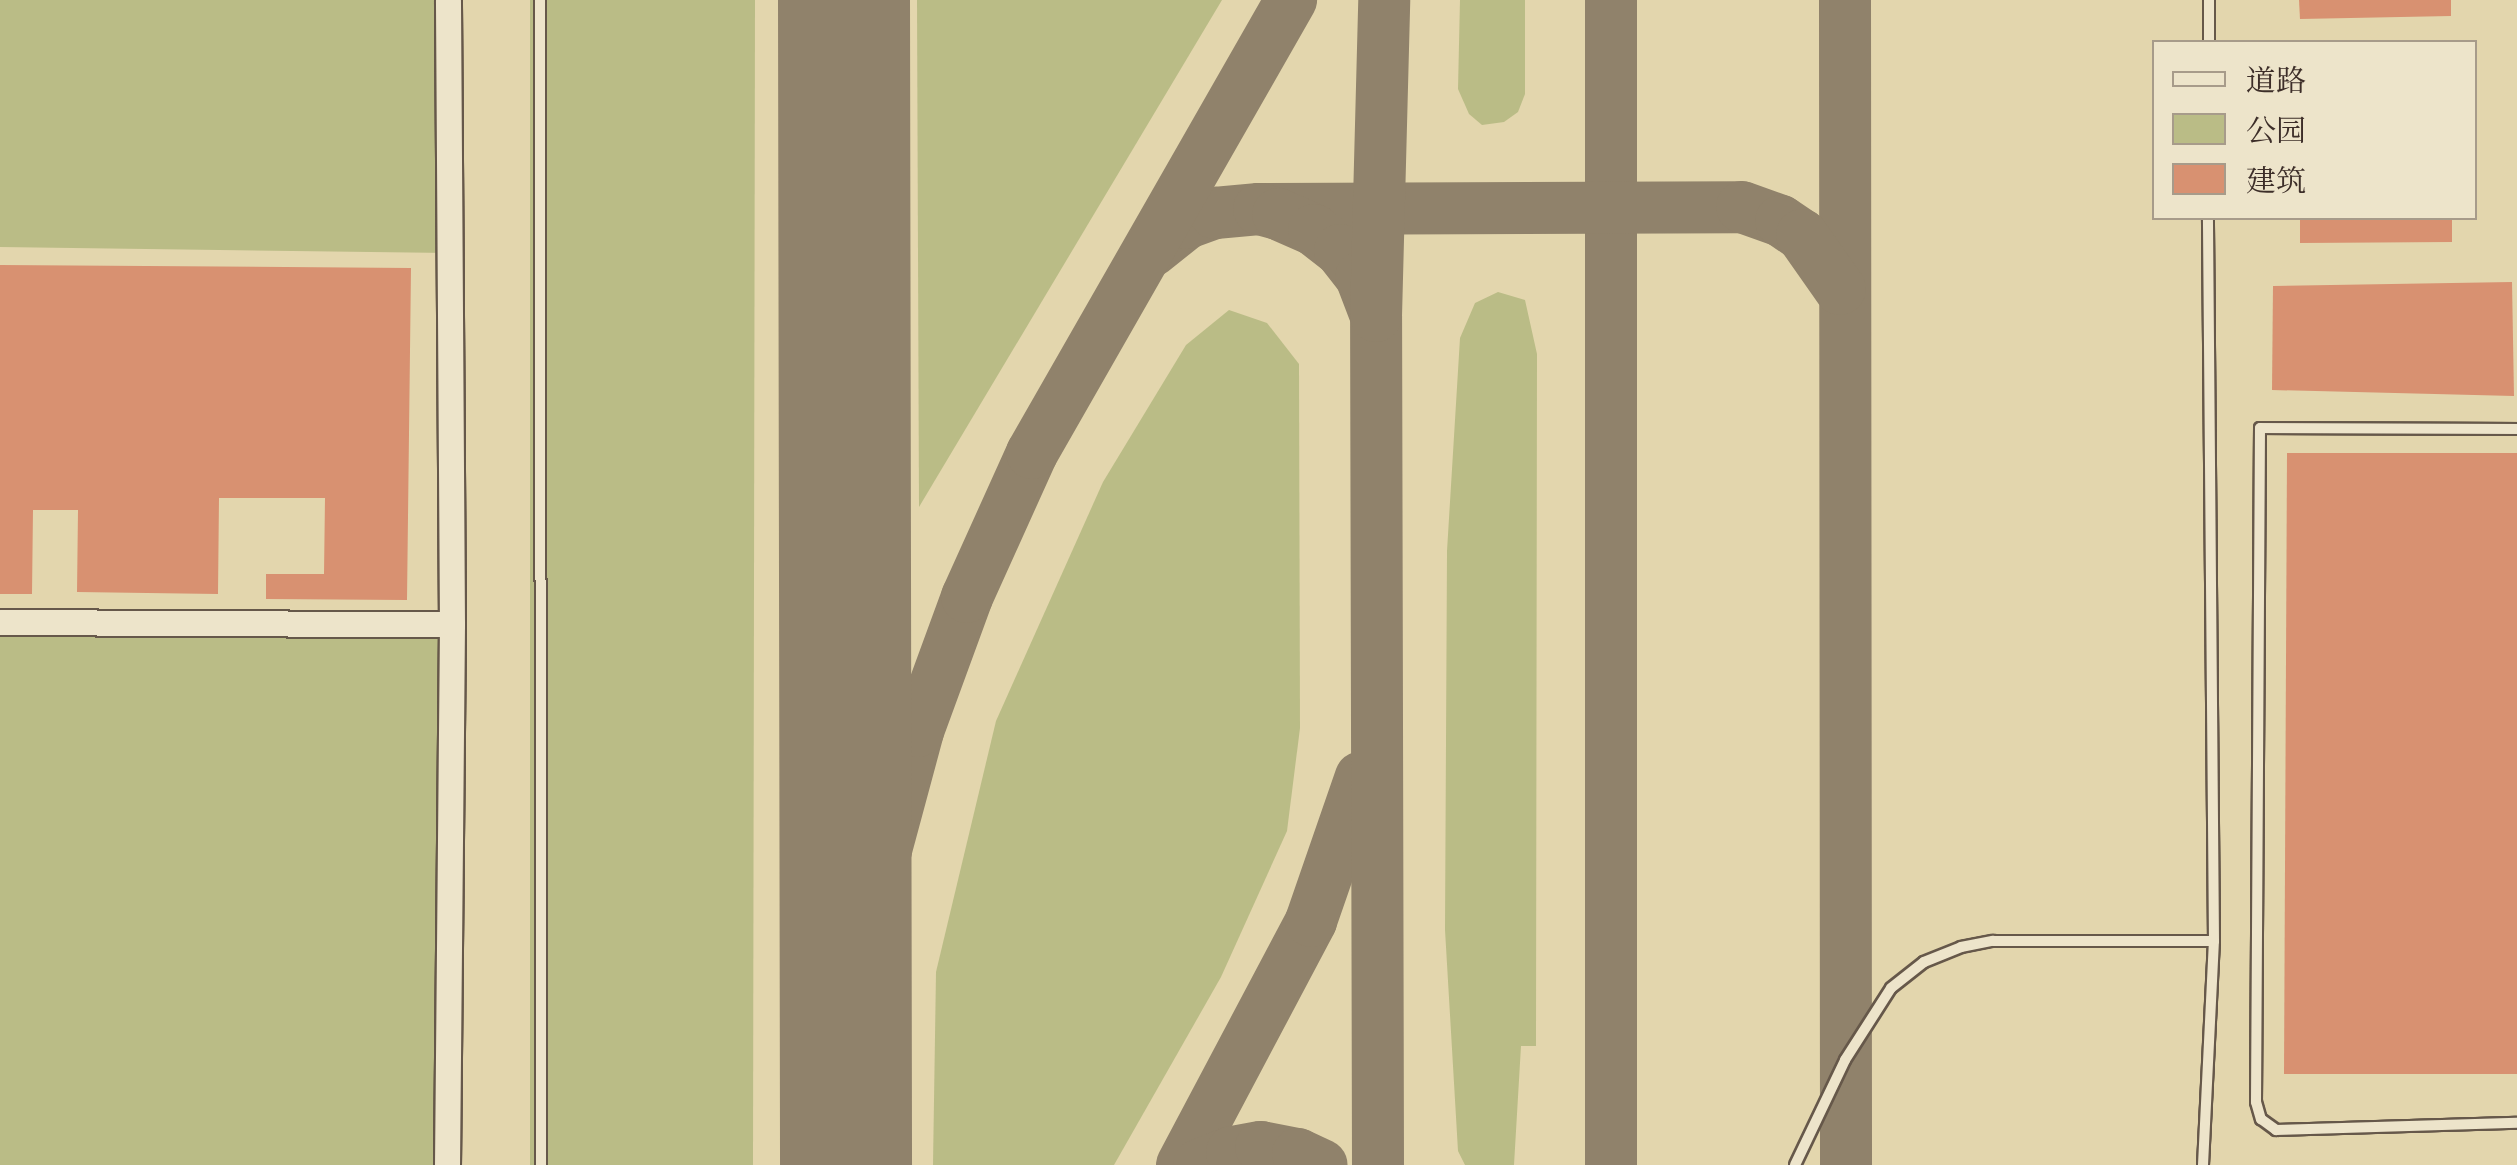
<!DOCTYPE html>
<html>
<head>
<meta charset="utf-8">
<style>
  body { margin:0 }
  #map { position:relative; width:2517px; height:1165px; overflow:hidden; background:#e3d6ad; font-family:Cardo,"Noto Serif SC",serif }
  div>[style] { position:absolute }
  .green>* { inset:0; background:#babc86 }
  .taxiway>* { height:52px; margin:-26px; padding:0 26px; transform-origin:26px; border-radius:26px; background:#90826b }
  .runway>* { height:132px; margin:-66px; padding:0 66px; transform-origin:66px; border-radius:66px; background:#90826b }
  .building>* { inset:0; background:#d89171 }
  .roads { filter:drop-shadow(2px 0 #66584a) drop-shadow(-2px 0 #66584a) drop-shadow(0 2px #66584a) drop-shadow(0 -2px #66584a) }
  .service>* { height:10px; margin:-5px; padding:0 5px; transform-origin:5px; border-radius:5px; background:#ede4ca }
  .tertiary>* { height:25px; margin:-12.5px; padding:0 12.5px; transform-origin:12.5px; border-radius:12.5px; background:#ede4ca }
  span { translate:-50% -50%; white-space:nowrap; text-align:center; line-height:1.15; -webkit-text-stroke:9px #ede4ca; paint-order:stroke }
  .legend { position:absolute; left:2152px; top:40px; width:325px; height:180px; box-sizing:border-box; background:#ede4ca; border:2px solid #a79b8a; margin:0; padding:12px 18px; list-style:none; font-size:30px; color:#3d2e29 }
  .legend li { display:flex; align-items:center; gap:20px; height:50px }
  .legend b { width:50px; border:2px solid #a79b8a }
</style>
</head>
<body>
<div id="map">
  <div class="green">
    <i style="clip-path:polygon(0 0,446px 0,449px 253px,0 247px)"></i>
    <i style="clip-path:polygon(530px 0,755px 0,753px 1165px,530px 1165px)"></i>
    <i style="clip-path:polygon(917px 0,1222px 0,919px 507px)"></i>
    <i style="clip-path:polygon(1460px 0,1525px 0,1525px 94px,1518px 112px,1504px 122px,1482px 125px,1469px 114px,1458px 89px)"></i>
    <i style="clip-path:polygon(1498px 292px,1525px 300px,1537px 354px,1536px 1046px,1521px 1046px,1514px 1165px,1465px 1165px,1458px 1151px,1445px 930px,1447px 551px,1460px 338px,1475px 303px)"></i>
    <i style="clip-path:polygon(1229px 310px,1267px 323px,1299px 364px,1300px 728px,1287px 831px,1221px 977px,1114px 1165px,933px 1165px,936px 972px,996px 721px,1103px 482px,1186px 345px)"></i>
    <i style="clip-path:polygon(0 622px,452px 624px,447px 1165px,0 1165px)"></i>
  </div>
  <div class="taxiway">
    <i style="left:846px;top:0;width:46px;rotate:90deg"></i>
    <i style="left:1611px;top:0;width:1165px;rotate:90deg"></i>
    <i style="left:1845px;top:0;width:1165px;rotate:89.95deg"></i>
    <i style="left:1259px;top:209px;width:483px;rotate:-0.2deg"></i>
    <i style="left:1742px;top:207px;width:41px;rotate:19.7deg"></i>
    <i style="left:1781px;top:221px;width:25px;rotate:34deg"></i>
    <i style="left:1802px;top:235px;width:66px;rotate:54.9deg"></i>
    <i style="left:1152px;top:251px;width:45px;rotate:-38.7deg"></i>
    <i style="left:1187px;top:223px;width:30px;rotate:-20deg"></i>
    <i style="left:1215px;top:213px;width:44px;rotate:-5.2deg"></i>
    <i style="left:1259px;top:209px;width:20px;rotate:15deg"></i>
    <i style="left:1278px;top:214px;width:39px;rotate:24deg"></i>
    <i style="left:1314px;top:230px;width:33px;rotate:38deg"></i>
    <i style="left:1340px;top:250px;width:34px;rotate:52deg"></i>
    <i style="left:1361px;top:277px;width:36px;rotate:69deg"></i>
    <i style="left:846px;top:1102px;width:255px;rotate:-81deg"></i>
    <i style="left:886px;top:850px;width:123px;rotate:-74.9deg"></i>
    <i style="left:918px;top:731px;width:143px;rotate:-69.9deg"></i>
    <i style="left:967px;top:597px;width:158px;rotate:-65.7deg"></i>
    <i style="left:1032px;top:453px;width:522px;rotate:-60.24deg"></i>
    <i style="left:1182px;top:1165px;width:276px;rotate:-62.1deg"></i>
    <i style="left:1311px;top:921px;width:152px;rotate:-70.9deg"></i>
    <i style="left:1199px;top:1165px;width:35px;rotate:-22deg"></i>
    <i style="left:1232px;top:1152px;width:29px;rotate:-10deg"></i>
    <i style="left:1261px;top:1147px;width:38px;rotate:11deg"></i>
    <i style="left:1298px;top:1154px;width:26px;rotate:25deg"></i>
    <i style="left:1378px;top:1165px;width:849px;rotate:-90.13deg"></i>
    <i style="left:1376px;top:316px;width:316px;rotate:-88.5deg"></i>
  </div>
  <div class="runway">
    <i style="left:844px;top:0;width:1165px;rotate:89.9deg"></i>
  </div>
  <div class="building">
    <i style="clip-path:polygon(2299px 0,2451px 0,2451px 16px,2300px 19px)"></i>
    <i style="clip-path:polygon(2300px 218px,2452px 218px,2452px 242px,2300px 243px)"></i>
    <i style="clip-path:polygon(0 265px,411px 268px,407px 600px,266px 599px,266px 574px,324px 574px,325px 498px,219px 498px,218px 594px,77px 592px,78px 510px,33px 510px,32px 594px,0 594px)"></i>
    <i style="clip-path:polygon(2512px 282px,2514px 396px,2272px 390px,2273px 286px)"></i>
    <i style="clip-path:polygon(2287px 453px,2517px 453px,2517px 1074px,2284px 1074px)"></i>
  </div>
  <div class="roads">
    <div class="service">
      <i style="left:540px;top:0;width:1165px;rotate:89.95deg"></i>
      <i style="left:2209px;top:42px;width:42px;rotate:-90deg"></i>
      <i style="left:2517px;top:429px;width:257px;rotate:-179.8deg"></i>
      <i style="left:2260px;top:428px;width:674px;rotate:90.34deg"></i>
      <i style="left:2256px;top:1102px;width:18px;rotate:74deg"></i>
      <i style="left:2261px;top:1119px;width:19px;rotate:36deg"></i>
      <i style="left:2276px;top:1130px;width:241px;rotate:-1.7deg"></i>
      <i style="left:1795px;top:1165px;width:116px;rotate:-64.5deg"></i>
      <i style="left:1845px;top:1060px;width:85px;rotate:-57.4deg"></i>
      <i style="left:1891px;top:988px;width:42px;rotate:-38.2deg"></i>
      <i style="left:1924px;top:962px;width:40px;rotate:-22deg"></i>
      <i style="left:1961px;top:947px;width:33px;rotate:-11deg"></i>
      <i style="left:1993px;top:941px;width:221px"></i>
      <i style="left:2203px;top:1165px;width:224px;rotate:-87.2deg"></i>
      <i style="left:2214px;top:941px;width:723px;rotate:-90.48deg"></i>
    </div>
    <div class="tertiary">
      <i style="left:0;top:622px;width:452px;rotate:0.3deg"></i>
      <i style="left:447px;top:1165px;width:541px;rotate:-89.47deg"></i>
      <i style="left:452px;top:624px;width:624px;rotate:-90.37deg"></i>
    </div>
  </div>
  <ul class="legend">
  <li><b style="height:12px;background:#ede4ca"></b>道路</li>
  <li><b style="height:28px;background:#babc86"></b>公园</li>
  <li><b style="height:28px;background:#d89171"></b>建筑</li>
  </ul>
</div>
</body>
</html>
